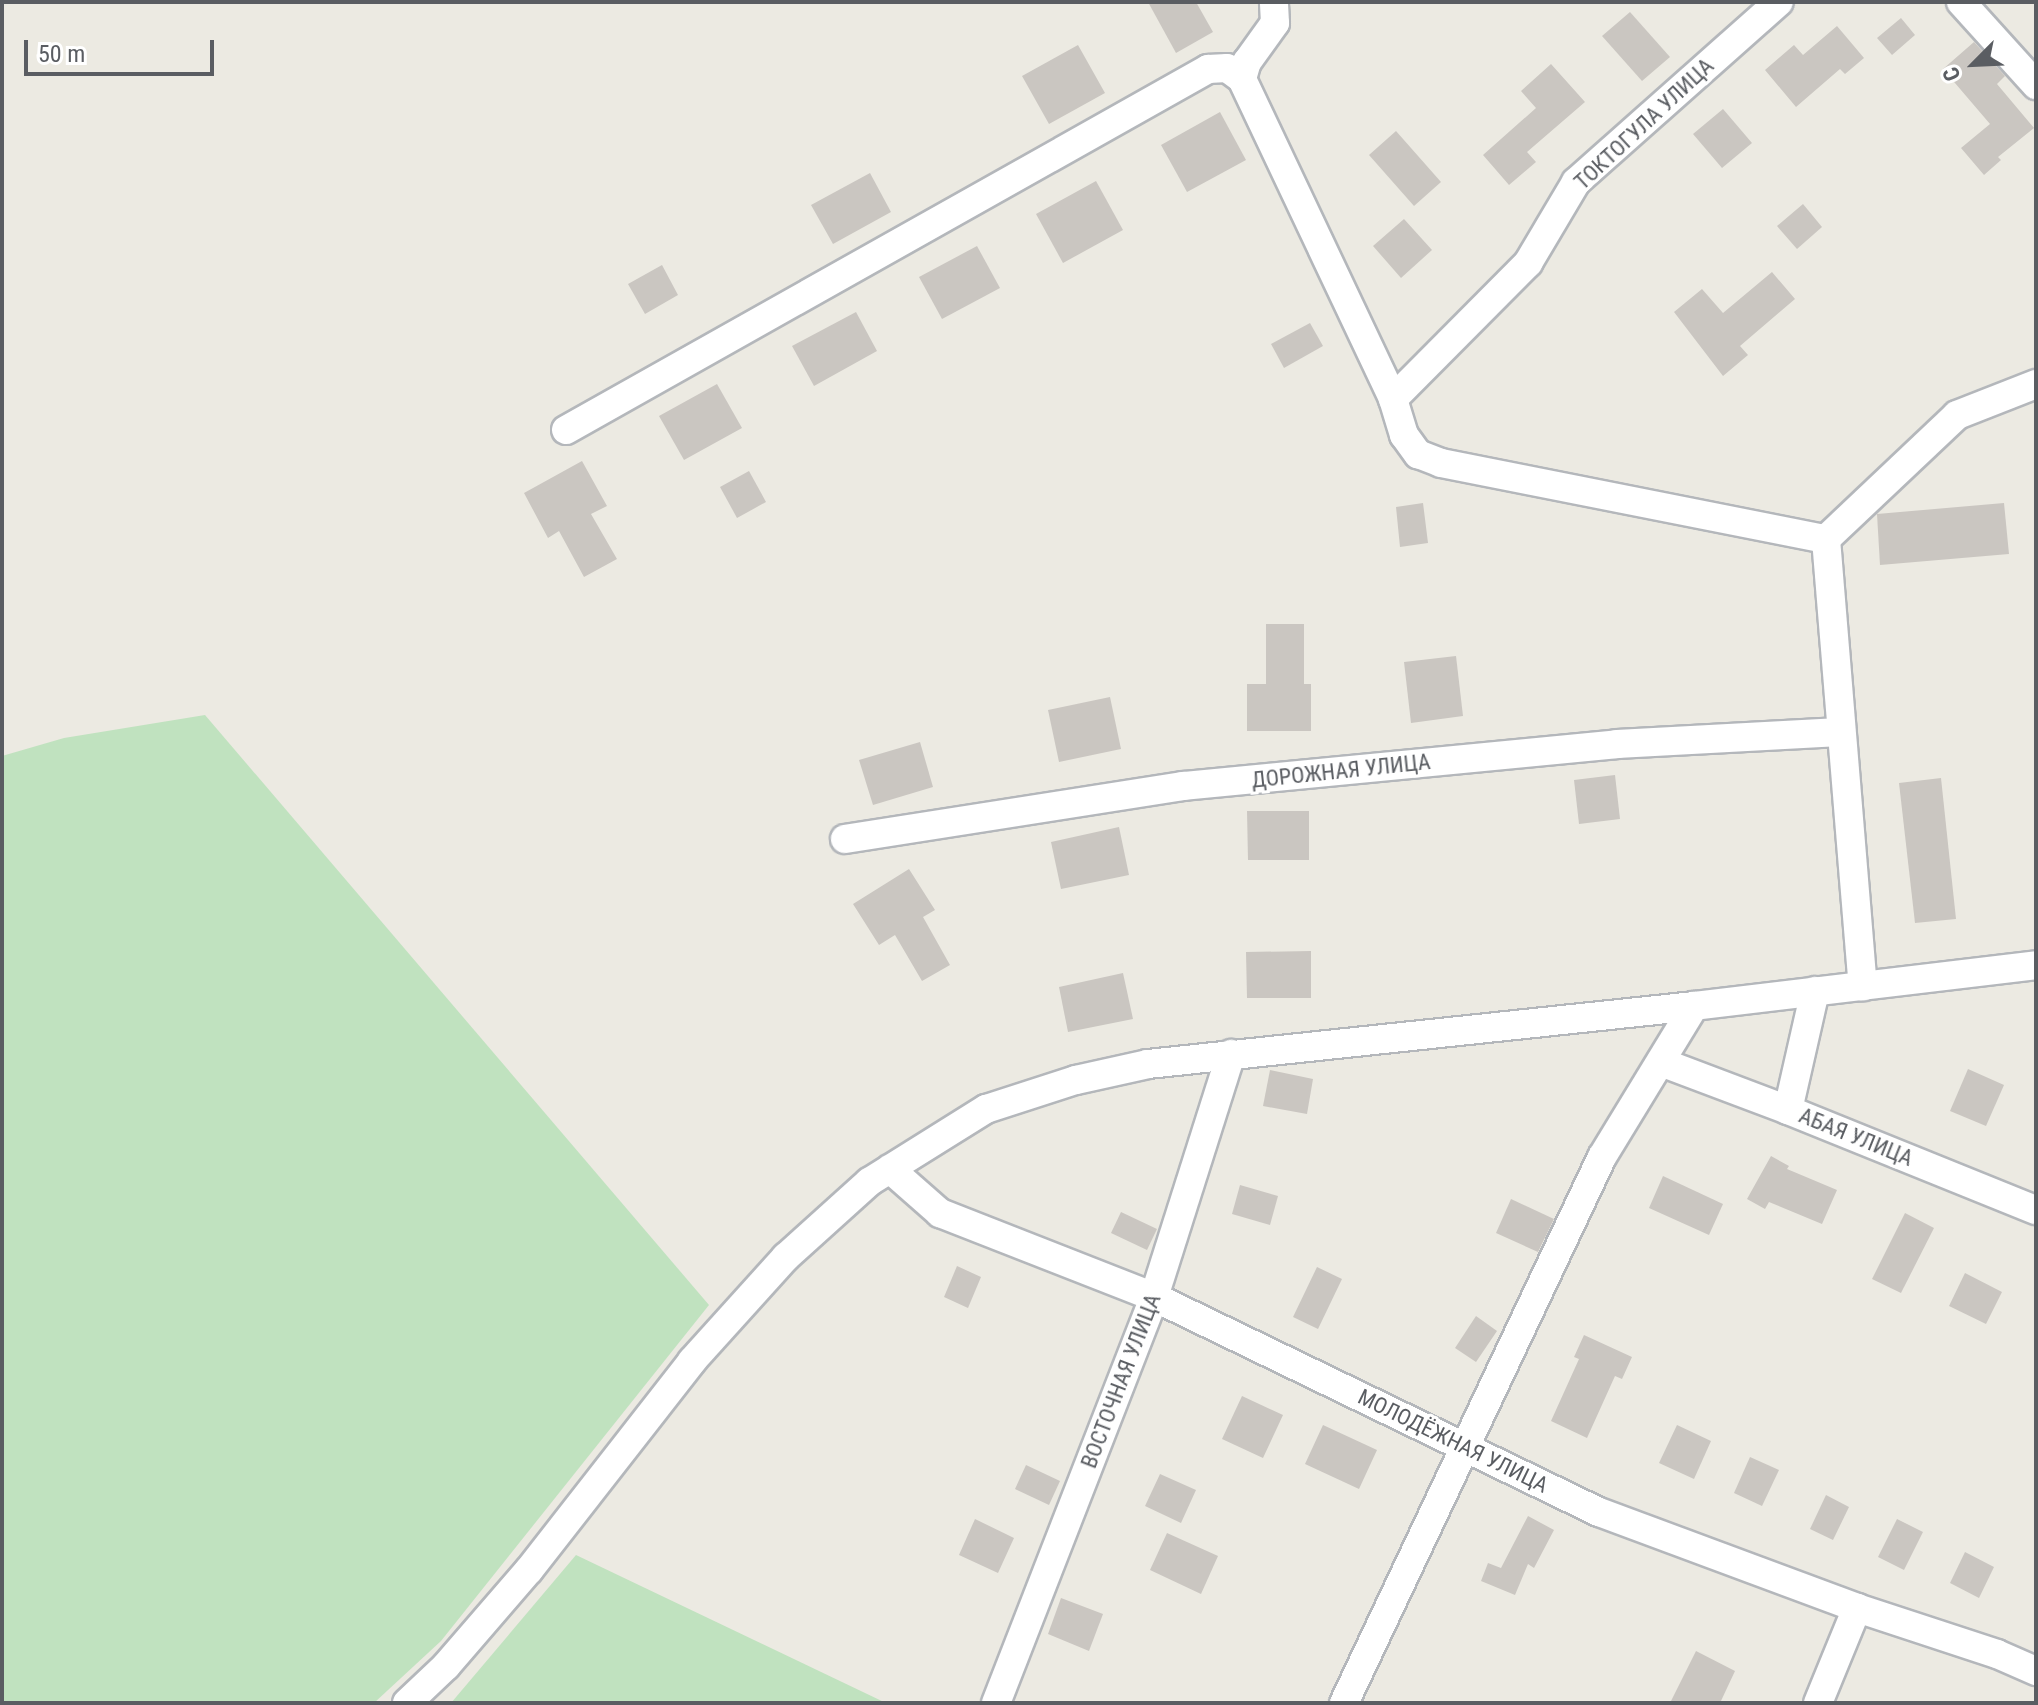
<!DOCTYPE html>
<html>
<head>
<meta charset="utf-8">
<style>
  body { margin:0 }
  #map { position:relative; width:2038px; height:1705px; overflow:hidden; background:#eceae2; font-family:"Roboto Condensed",sans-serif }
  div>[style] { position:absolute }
  .green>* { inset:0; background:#c0e2bf }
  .building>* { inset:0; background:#cac6c1 }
  .roads { filter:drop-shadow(2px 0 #b4b7bb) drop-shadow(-2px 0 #b4b7bb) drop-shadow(0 2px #b4b7bb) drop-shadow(0 -2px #b4b7bb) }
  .minor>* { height:28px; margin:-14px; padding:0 14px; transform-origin:14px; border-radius:14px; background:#fff }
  span { translate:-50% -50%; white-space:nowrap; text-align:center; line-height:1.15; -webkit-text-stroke:6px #fff; paint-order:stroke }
  .street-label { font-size:22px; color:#5a5d62 }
  .frame { position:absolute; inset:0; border:4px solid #5a5d62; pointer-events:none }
  .north { position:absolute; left:1934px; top:24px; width:80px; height:80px; -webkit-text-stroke:6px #fff; paint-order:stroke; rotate:246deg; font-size:22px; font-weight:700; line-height:32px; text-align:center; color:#5a5d62 }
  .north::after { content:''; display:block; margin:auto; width:28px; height:36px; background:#5a5d62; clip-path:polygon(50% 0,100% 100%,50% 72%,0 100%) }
  .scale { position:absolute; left:24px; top:40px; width:190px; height:36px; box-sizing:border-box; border:4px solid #5a5d62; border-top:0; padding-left:10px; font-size:24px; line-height:28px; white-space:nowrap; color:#5a5d62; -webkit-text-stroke:6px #fff; paint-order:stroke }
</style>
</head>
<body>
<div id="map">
  <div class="green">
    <i style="clip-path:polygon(205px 715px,709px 1305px,441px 1641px,374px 1703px,2px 1703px,2px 756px,64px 738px)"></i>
    <i style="clip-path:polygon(576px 1555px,886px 1703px,451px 1703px)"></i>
  </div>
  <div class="building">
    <i style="clip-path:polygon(1148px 2px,1196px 2px,1213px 32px,1176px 53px)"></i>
    <i style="clip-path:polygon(1630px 12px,1670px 57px,1642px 81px,1602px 36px)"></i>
    <i style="clip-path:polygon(1901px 18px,1915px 35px,1892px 55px,1877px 38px)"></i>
    <i style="clip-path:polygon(1837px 26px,1864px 58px,1845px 74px,1840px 69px,1796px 107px,1765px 70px,1794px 45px,1803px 55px)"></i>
    <i style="clip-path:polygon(1974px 42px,2005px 76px,1997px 84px,2034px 128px,1998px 157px,2001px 160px,1984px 175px,1961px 148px,1990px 124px,1943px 69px)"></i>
    <i style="clip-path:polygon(1078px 45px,1105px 93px,1049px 124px,1022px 76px)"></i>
    <i style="clip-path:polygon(1551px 64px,1585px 102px,1527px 152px,1536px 162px,1509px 185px,1483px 155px,1536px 108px,1521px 91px)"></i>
    <i style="clip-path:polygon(1723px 109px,1752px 143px,1722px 168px,1693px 134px)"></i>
    <i style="clip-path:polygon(1220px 112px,1246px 160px,1187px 192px,1161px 145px)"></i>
    <i style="clip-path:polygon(1396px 131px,1441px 182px,1414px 206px,1369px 155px)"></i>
    <i style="clip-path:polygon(870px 173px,891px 212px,833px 244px,811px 205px)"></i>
    <i style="clip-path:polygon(1096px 181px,1123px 230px,1063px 263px,1036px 214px)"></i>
    <i style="clip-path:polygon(1803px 204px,1822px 227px,1797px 249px,1777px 226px)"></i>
    <i style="clip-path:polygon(1404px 219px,1432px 250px,1401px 278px,1373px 246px)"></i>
    <i style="clip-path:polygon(977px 246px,1000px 288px,942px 319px,919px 277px)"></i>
    <i style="clip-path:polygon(662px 265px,678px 295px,645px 314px,628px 284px)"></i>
    <i style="clip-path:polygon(1772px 272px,1795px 299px,1740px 346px,1748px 355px,1723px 376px,1674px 312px,1702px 289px,1723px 313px)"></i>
    <i style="clip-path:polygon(856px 312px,877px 351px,814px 386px,792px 346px)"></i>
    <i style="clip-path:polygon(1310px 323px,1323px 346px,1284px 368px,1271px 344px)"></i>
    <i style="clip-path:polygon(717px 384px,742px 428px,684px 460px,659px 416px)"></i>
    <i style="clip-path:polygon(582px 461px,607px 506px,591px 514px,617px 559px,584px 577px,559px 531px,548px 538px,524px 493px)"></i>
    <i style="clip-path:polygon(749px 471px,766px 502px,737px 518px,720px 487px)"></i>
    <i style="clip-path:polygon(1423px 503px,1428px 543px,1400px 547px,1396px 507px)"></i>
    <i style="clip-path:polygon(2004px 503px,2009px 554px,1880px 565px,1877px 514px)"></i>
    <i style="clip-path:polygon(1266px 624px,1304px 624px,1304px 684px,1311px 684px,1311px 731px,1247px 731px,1247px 684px,1266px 684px)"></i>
    <i style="clip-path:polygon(1456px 656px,1463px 716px,1411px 723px,1404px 662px)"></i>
    <i style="clip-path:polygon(1110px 697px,1121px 749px,1059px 762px,1048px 710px)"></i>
    <i style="clip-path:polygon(920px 742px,933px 787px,873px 805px,859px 760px)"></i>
    <i style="clip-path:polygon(1615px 775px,1620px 819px,1579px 824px,1574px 780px)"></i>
    <i style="clip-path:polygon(1941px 778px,1956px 919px,1915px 923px,1899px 783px)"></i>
    <i style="clip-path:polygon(1247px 811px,1309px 811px,1309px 860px,1248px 860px)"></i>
    <i style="clip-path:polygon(1119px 827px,1129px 875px,1061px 889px,1051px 842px)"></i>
    <i style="clip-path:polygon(909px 869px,935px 910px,923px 917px,950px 965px,922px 981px,895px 935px,879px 945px,853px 904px)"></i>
    <i style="clip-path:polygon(1311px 951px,1311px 998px,1247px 998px,1246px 952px)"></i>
    <i style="clip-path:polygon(1123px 973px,1133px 1019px,1068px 1032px,1059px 987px)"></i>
    <i style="clip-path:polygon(1968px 1069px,2004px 1085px,1986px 1126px,1950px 1111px)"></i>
    <i style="clip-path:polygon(1270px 1070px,1313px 1079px,1307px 1114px,1263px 1106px)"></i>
    <i style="clip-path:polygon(1771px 1156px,1789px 1166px,1787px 1169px,1837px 1190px,1822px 1224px,1769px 1202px,1765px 1209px,1747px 1199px)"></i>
    <i style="clip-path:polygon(1663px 1176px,1723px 1204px,1709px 1235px,1649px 1208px)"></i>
    <i style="clip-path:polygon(1240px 1185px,1278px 1196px,1270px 1225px,1232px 1214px)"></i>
    <i style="clip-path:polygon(1511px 1199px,1554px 1219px,1538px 1252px,1496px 1233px)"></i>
    <i style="clip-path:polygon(1121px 1212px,1157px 1229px,1147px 1250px,1111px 1233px)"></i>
    <i style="clip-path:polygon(1905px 1213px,1934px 1228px,1901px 1293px,1872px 1279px)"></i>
    <i style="clip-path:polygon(957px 1266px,981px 1277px,968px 1308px,944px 1297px)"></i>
    <i style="clip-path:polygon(1317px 1267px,1342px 1279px,1318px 1329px,1293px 1317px)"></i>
    <i style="clip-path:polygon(1965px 1273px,2002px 1292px,1986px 1324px,1949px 1306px)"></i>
    <i style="clip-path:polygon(1476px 1316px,1497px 1331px,1476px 1362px,1455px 1348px)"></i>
    <i style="clip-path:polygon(1584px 1335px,1632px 1357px,1622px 1379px,1615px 1376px,1587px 1438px,1551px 1421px,1579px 1359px,1574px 1357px)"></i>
    <i style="clip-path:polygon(1242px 1396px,1283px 1415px,1263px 1458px,1222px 1439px)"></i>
    <i style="clip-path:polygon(1323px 1425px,1377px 1450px,1359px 1489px,1305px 1464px)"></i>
    <i style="clip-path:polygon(1677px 1425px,1711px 1441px,1694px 1479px,1659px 1463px)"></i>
    <i style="clip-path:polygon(1750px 1457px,1779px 1470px,1762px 1506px,1734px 1493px)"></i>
    <i style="clip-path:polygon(1026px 1465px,1060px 1481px,1049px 1505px,1015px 1489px)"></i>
    <i style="clip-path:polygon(1160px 1474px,1196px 1490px,1181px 1523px,1145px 1506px)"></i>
    <i style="clip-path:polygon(1826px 1495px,1849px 1507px,1833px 1540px,1810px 1529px)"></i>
    <i style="clip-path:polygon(1528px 1516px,1554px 1530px,1534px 1568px,1528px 1564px,1515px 1595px,1481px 1581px,1488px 1563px,1501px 1568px)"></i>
    <i style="clip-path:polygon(975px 1519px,1014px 1538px,998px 1573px,959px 1555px)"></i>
    <i style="clip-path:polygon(1897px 1519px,1923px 1532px,1904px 1570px,1878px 1557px)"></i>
    <i style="clip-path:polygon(1167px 1533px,1218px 1556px,1201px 1594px,1150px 1570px)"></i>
    <i style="clip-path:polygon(1965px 1552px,1994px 1567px,1979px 1598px,1950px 1583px)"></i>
    <i style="clip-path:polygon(1061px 1598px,1103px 1614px,1089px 1651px,1048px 1634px)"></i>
    <i style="clip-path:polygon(1696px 1651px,1735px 1671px,1720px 1703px,1670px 1703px)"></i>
  </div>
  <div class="roads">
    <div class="minor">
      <i style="left:1961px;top:2px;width:112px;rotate:47.9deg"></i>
      <i style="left:1242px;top:79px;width:18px;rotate:-74deg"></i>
      <i style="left:1247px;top:62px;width:48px;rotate:-54.3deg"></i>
      <i style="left:1275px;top:23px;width:21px;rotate:-93deg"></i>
      <i style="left:1393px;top:399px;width:192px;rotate:-45.2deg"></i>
      <i style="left:1528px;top:263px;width:94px;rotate:-59.3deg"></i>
      <i style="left:1576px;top:182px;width:271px;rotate:-41.6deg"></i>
      <i style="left:566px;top:430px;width:737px;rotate:-29.35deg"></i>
      <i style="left:1208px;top:69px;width:19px;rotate:-3deg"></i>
      <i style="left:1227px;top:68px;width:19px;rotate:36deg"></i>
      <i style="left:1242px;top:79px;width:354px;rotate:64.7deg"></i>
      <i style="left:1393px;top:399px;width:38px;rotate:73deg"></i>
      <i style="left:1404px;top:435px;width:24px;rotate:54deg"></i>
      <i style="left:1418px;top:454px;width:25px;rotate:21deg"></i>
      <i style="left:1441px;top:463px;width:392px;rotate:11.2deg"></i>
      <i style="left:1826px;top:539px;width:449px;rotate:85.3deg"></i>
      <i style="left:1826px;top:539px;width:180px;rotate:-43.4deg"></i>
      <i style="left:1957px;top:415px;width:85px;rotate:-21.4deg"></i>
      <i style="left:845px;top:839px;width:342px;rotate:-8.9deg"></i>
      <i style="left:1183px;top:786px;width:436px;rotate:-5.5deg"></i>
      <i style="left:1617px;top:744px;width:223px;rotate:-3.1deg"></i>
      <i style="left:1815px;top:991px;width:122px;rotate:102.8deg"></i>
      <i style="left:1788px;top:1110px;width:267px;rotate:22deg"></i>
      <i style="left:1661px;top:1062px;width:136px;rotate:20.7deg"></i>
      <i style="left:890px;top:1169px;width:67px;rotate:41.3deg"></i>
      <i style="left:940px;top:1213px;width:230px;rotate:21.4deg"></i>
      <i style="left:1154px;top:1297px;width:494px;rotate:25.8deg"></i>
      <i style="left:1599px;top:1512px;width:275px;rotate:20.4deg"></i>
      <i style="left:1857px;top:1608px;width:147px;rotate:18.2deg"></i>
      <i style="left:1997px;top:1654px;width:43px;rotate:23.6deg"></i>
      <i style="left:407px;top:1703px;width:54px;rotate:-43.5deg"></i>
      <i style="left:446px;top:1666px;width:127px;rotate:-49.2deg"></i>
      <i style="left:529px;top:1570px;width:265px;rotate:-52deg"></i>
      <i style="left:692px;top:1361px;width:140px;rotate:-47.9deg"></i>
      <i style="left:786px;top:1257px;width:112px;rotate:-42.1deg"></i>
      <i style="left:869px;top:1182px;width:138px;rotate:-32deg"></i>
      <i style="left:986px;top:1109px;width:95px;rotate:-17.9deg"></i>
      <i style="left:1076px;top:1080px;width:74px;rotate:-12.5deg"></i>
      <i style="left:1148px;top:1064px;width:549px;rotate:-6.06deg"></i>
      <i style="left:1694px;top:1006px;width:344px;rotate:-6.8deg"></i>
      <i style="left:996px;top:1703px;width:436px;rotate:-68.7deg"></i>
      <i style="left:1154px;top:1297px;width:255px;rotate:-72.4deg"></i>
      <i style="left:1344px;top:1703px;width:604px;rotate:-64.71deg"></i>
      <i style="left:1602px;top:1157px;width:177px;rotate:-58.6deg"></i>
      <i style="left:1818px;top:1703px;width:103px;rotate:-67.7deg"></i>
    </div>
  </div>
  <div class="street-label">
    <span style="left:1644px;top:124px;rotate:-43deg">ТОКТОГУЛА УЛИЦА</span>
    <span style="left:1341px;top:771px;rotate:-6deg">ДОРОЖНАЯ УЛИЦА</span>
    <span style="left:1856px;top:1137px;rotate:22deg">АБАЯ УЛИЦА</span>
    <span style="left:1121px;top:1381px;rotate:-69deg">ВОСТОЧНАЯ УЛИЦА</span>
    <span style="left:1453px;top:1441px;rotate:26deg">МОЛОДЁЖНАЯ УЛИЦА</span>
  </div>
  <div class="frame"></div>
  <div class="north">С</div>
  <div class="scale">50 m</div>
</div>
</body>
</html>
